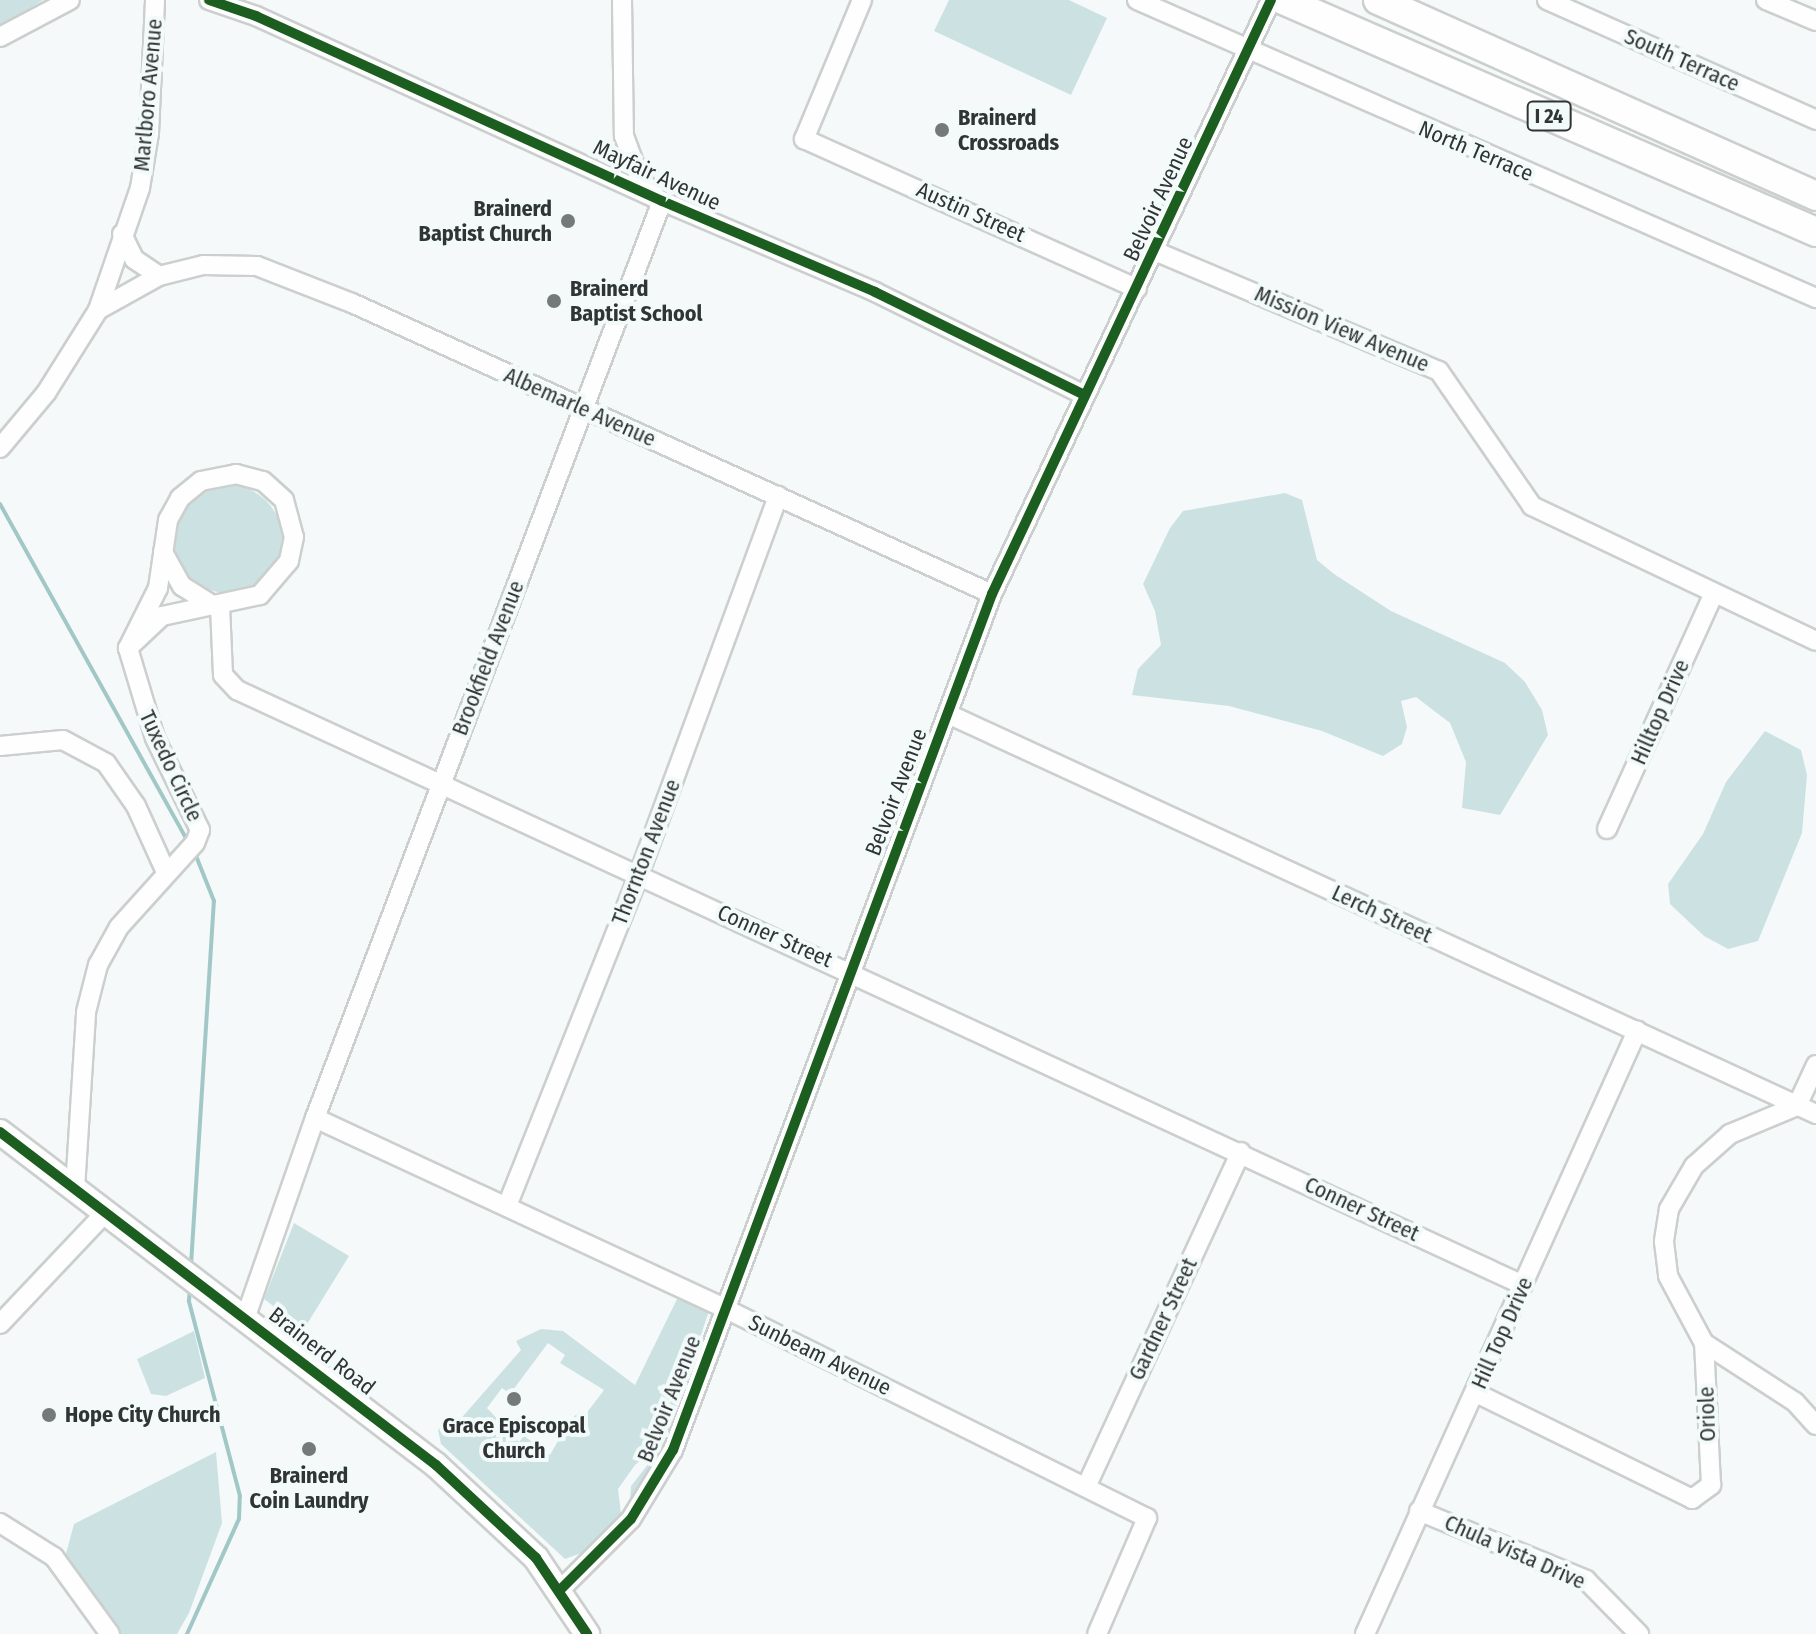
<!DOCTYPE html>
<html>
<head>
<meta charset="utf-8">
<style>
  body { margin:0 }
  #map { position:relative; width:1816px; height:1634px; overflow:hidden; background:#f5f9f9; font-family:"Fira Sans Condensed",sans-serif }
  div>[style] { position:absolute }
  .green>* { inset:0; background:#cce2e2 }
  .round { border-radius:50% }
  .stream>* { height:4px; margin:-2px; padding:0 2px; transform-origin:2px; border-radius:2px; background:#a2c7c7 }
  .roads { filter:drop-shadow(2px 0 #cbcfce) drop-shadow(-2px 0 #cbcfce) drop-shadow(0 2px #cbcfce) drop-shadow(0 -2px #cbcfce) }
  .minor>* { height:18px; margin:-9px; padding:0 9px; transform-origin:9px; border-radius:9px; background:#fefefe }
  .major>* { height:24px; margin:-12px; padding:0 12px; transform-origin:12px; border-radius:12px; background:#fefefe }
  .highway>* { height:28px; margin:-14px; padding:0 14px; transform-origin:14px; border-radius:14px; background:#fefefe }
  .cycleway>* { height:10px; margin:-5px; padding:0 5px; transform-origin:5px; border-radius:5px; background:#1b5e20 }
  .dots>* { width:22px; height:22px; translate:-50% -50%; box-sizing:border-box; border:4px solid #f3fbfa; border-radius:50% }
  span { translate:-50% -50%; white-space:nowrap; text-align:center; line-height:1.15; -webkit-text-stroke:8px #f3fbfa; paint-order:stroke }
  .shield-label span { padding:2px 6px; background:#f3fbfa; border:2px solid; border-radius:6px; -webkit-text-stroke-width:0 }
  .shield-label { font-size:20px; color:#313434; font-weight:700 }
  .street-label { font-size:22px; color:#313434 }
  .poi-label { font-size:22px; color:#313434; font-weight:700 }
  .left { translate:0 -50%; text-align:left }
  .right { translate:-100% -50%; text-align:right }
</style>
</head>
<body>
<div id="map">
  <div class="green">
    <i style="clip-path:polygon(0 0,43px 0,0 27px)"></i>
    <i style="clip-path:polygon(949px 0,1069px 0,1107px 18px,1071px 95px,934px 31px)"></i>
    <i class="round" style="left:174px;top:485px;width:108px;height:108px"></i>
    <i style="clip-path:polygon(1285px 493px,1302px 500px,1317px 560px,1334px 574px,1391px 611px,1505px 663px,1525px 682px,1542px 710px,1548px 735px,1500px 815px,1462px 808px,1466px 762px,1450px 723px,1416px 697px,1401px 701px,1407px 727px,1402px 744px,1383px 756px,1322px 731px,1229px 706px,1132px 695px,1138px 669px,1161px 645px,1155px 611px,1143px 584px,1170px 528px,1183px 511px)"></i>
    <i style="clip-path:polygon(1765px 731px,1801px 750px,1807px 775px,1802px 833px,1758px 941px,1728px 949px,1704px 936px,1670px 904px,1668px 884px,1703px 834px,1726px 782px)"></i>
    <i style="clip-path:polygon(294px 1223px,349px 1256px,304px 1329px,264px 1299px)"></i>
    <i style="clip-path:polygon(evenodd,679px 1295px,709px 1311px,665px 1442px,635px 1465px,618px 1489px,621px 1514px,587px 1551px,565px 1559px,441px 1444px,438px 1430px,449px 1416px,457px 1423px,521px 1350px,516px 1341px,541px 1329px,563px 1331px,635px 1385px,679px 1295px,548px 1343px,565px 1355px,560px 1363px,604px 1390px,585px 1415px,579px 1412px,570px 1420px,550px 1455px,524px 1436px,519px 1442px,487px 1408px,502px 1388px,510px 1394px,548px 1343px)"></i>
    <i style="clip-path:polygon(194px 1331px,205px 1378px,166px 1396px,151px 1394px,137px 1359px)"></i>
    <i style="clip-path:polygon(216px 1452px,222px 1523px,189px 1613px,177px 1634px,118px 1634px,64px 1561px,74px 1524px)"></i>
    <i style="clip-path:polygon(653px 1458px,660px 1458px,630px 1501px,631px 1486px)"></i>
  </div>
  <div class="stream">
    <i style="left:0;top:504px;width:389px;rotate:60.9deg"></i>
    <i style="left:191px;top:1265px;width:365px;rotate:-86.4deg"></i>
    <i style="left:214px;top:901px;width:54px;rotate:-111.8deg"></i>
    <i style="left:187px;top:1634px;width:126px;rotate:-65.7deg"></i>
    <i style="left:239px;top:1519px;width:23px;rotate:-88deg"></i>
    <i style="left:240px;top:1496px;width:202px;rotate:-104.7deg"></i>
    <i style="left:189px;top:1301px;width:15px;rotate:-86deg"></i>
  </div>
  <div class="roads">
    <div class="minor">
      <i style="left:209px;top:0;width:50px;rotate:18.8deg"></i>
      <i style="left:256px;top:16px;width:446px;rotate:24.5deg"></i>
      <i style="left:662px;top:201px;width:232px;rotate:23.1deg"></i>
      <i style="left:875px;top:292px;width:233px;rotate:26.2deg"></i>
      <i style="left:622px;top:0;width:136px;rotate:89.2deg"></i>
      <i style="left:624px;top:136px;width:46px;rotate:69.6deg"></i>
      <i style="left:640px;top:179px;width:21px;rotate:47deg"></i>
      <i style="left:862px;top:0;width:151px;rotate:112.6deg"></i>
      <i style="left:804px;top:139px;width:365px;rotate:24.2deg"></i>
      <i style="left:1137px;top:0;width:742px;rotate:23.7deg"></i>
      <i style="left:1547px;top:0;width:295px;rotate:24deg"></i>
      <i style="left:1766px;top:0;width:54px;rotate:22.8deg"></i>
      <i style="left:0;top:37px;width:79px;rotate:-27.9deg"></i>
      <i style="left:122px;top:234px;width:28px;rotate:64deg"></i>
      <i style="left:134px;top:259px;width:30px;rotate:34deg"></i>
      <i style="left:1157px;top:252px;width:306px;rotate:22.9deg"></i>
      <i style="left:1439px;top:371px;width:164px;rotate:55.4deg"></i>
      <i style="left:1532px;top:506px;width:314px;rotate:25.4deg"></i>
      <i style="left:98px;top:310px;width:129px;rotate:-71deg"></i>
      <i style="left:140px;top:188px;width:56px;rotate:-80.7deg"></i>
      <i style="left:149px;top:133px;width:133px;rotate:-87.4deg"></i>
      <i style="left:0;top:448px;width:72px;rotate:-50.1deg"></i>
      <i style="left:46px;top:393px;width:98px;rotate:-57.9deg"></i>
      <i style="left:98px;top:310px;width:70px;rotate:-29.1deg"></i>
      <i style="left:159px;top:276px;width:45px;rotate:-14deg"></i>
      <i style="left:203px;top:265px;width:54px;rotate:1.1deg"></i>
      <i style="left:257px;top:266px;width:102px;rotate:21.3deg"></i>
      <i style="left:352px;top:303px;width:703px;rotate:24.45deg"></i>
      <i style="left:236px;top:474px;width:28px;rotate:15deg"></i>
      <i style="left:263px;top:481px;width:28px;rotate:42deg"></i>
      <i style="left:284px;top:500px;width:38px;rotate:75deg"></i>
      <i style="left:294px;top:537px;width:25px;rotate:102deg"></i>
      <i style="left:289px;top:561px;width:45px;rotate:130.5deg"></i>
      <i style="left:260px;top:595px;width:100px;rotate:167.9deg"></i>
      <i style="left:162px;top:616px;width:47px;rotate:136.7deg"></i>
      <i style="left:128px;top:648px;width:67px;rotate:-63.4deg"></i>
      <i style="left:158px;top:588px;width:69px;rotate:-81.6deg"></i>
      <i style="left:168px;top:520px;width:25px;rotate:-61deg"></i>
      <i style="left:180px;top:498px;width:27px;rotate:-39deg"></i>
      <i style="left:201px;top:481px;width:36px;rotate:-11deg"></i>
      <i style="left:163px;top:552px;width:39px;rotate:61deg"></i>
      <i style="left:182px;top:586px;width:38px;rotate:32deg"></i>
      <i style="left:220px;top:606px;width:69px;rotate:87.5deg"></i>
      <i style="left:223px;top:675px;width:21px;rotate:47deg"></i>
      <i style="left:237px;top:690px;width:1417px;rotate:24.83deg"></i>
      <i style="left:948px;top:714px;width:956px;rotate:24.74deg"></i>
      <i style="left:0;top:746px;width:63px;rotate:-5.4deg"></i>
      <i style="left:63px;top:740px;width:49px;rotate:28.1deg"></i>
      <i style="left:106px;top:763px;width:52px;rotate:55.1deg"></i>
      <i style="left:136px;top:806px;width:72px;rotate:65.6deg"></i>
      <i style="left:1607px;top:829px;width:257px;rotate:-65.6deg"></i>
      <i style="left:1816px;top:1065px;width:45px;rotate:114.9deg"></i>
      <i style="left:1797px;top:1106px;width:73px;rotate:157.3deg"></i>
      <i style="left:1730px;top:1134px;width:48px;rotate:138.4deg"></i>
      <i style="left:1694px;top:1166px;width:50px;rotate:120.2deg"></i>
      <i style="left:1669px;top:1209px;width:33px;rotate:99deg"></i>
      <i style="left:1664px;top:1242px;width:34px;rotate:83deg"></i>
      <i style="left:1668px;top:1276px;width:76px;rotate:61.8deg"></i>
      <i style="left:1704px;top:1343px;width:108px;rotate:33deg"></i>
      <i style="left:1795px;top:1402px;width:31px;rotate:48deg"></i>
      <i style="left:315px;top:1118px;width:453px;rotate:24.9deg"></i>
      <i style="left:726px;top:1309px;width:470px;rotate:26.4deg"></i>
      <i style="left:1147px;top:1518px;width:126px;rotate:113.3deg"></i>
      <i style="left:75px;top:1189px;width:177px;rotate:-86.4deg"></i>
      <i style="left:86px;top:1012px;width:49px;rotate:-75.7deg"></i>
      <i style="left:98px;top:965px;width:43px;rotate:-61.1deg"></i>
      <i style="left:119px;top:927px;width:113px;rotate:-47.9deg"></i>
      <i style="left:195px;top:843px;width:14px;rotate:-69deg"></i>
      <i style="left:200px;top:830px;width:102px;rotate:-116.1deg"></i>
      <i style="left:155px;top:738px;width:94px;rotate:-106.7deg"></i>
      <i style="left:507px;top:1206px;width:357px;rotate:-68.3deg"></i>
      <i style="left:639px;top:874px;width:403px;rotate:-69.8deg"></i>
      <i style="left:246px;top:1316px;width:210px;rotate:-70.8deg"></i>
      <i style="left:315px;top:1118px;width:980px;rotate:-69.27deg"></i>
      <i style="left:0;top:1324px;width:153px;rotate:-46.6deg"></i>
      <i style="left:1476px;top:1393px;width:241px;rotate:26.1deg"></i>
      <i style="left:1692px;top:1499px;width:24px;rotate:-36deg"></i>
      <i style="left:1711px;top:1485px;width:142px;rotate:-92.8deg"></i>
      <i style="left:1086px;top:1487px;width:369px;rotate:-65.2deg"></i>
      <i style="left:1419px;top:1511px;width:181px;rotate:22.4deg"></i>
      <i style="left:1586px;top:1580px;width:76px;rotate:45.5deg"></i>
      <i style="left:0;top:1523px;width:64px;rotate:32.2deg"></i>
      <i style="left:54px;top:1557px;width:95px;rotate:54deg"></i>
      <i style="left:560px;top:1590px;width:100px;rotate:-45deg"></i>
      <i style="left:631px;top:1519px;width:81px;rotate:-58.7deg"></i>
      <i style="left:673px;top:1450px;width:914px;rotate:-69.56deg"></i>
      <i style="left:992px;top:594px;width:656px;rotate:-64.84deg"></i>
      <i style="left:1365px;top:1634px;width:662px;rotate:-65.72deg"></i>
    </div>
    <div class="major">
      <i style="left:0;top:1132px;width:549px;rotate:37.37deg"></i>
      <i style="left:436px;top:1465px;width:137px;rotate:42.9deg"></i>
      <i style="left:536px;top:1558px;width:92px;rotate:56.1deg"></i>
    </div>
    <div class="highway">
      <i style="left:1283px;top:0;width:581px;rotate:23.52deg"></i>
      <i style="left:1378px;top:0;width:480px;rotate:24.1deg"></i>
    </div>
  </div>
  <div class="cycleway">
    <i style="left:209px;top:0;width:50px;rotate:18.8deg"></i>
    <i style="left:256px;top:16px;width:446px;rotate:24.5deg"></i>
    <i style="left:662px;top:201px;width:232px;rotate:23.1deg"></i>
    <i style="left:875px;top:292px;width:233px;rotate:26.2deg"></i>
    <i style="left:0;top:1132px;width:549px;rotate:37.37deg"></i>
    <i style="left:436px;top:1465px;width:137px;rotate:42.9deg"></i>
    <i style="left:536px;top:1558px;width:92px;rotate:56.1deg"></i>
    <i style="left:560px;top:1590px;width:100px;rotate:-45deg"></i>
    <i style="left:631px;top:1519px;width:81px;rotate:-58.7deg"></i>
    <i style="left:673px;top:1450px;width:914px;rotate:-69.56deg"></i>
    <i style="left:992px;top:594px;width:656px;rotate:-64.84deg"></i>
  </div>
  <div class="dots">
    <i style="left:942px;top:130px;background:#767979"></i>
    <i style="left:568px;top:221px;background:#767979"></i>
    <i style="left:554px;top:301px;background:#767979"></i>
    <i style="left:514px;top:1399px;background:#767979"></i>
    <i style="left:49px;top:1415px;background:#767979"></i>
    <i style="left:309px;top:1449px;background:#767979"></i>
  </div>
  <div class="shield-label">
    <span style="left:1549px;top:116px">I 24</span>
  </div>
  <div class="street-label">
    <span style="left:1682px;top:60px;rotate:24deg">South Terrace</span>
    <span style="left:148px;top:95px;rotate:-85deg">Marlboro Avenue</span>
    <span style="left:1476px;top:151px;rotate:23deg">North Terrace</span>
    <span style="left:657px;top:175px;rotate:25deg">Mayfair Avenue</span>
    <span style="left:1158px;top:199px;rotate:-65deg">Belvoir Avenue</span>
    <span style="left:971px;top:212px;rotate:24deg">Austin Street</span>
    <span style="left:1342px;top:329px;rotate:23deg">Mission View Avenue</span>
    <span style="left:580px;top:407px;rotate:24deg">Albemarle Avenue</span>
    <span style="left:488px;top:658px;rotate:-69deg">Brookfield Avenue</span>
    <span style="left:1660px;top:712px;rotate:-66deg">Hilltop Drive</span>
    <span style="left:171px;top:766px;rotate:65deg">Tuxedo Circle</span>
    <span style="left:896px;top:792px;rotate:-69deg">Belvoir Avenue</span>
    <span style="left:646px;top:852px;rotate:-69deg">Thornton Avenue</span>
    <span style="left:1382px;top:914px;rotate:25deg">Lerch Street</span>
    <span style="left:775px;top:936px;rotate:24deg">Conner Street</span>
    <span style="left:1362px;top:1209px;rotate:25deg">Conner Street</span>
    <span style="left:1163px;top:1319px;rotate:-65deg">Gardner Street</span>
    <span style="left:1502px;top:1333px;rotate:-66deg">Hill Top Drive</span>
    <span style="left:322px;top:1351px;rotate:38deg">Brainerd Road</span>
    <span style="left:820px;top:1355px;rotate:26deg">Sunbeam Avenue</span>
    <span style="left:669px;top:1399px;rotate:-68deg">Belvoir Avenue</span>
    <span style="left:1707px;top:1414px;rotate:-92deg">Oriole</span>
    <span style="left:1515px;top:1552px;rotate:24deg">Chula Vista Drive</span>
  </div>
  <div class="poi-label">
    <span class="left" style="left:958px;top:130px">Brainerd<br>Crossroads</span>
    <span class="right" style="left:552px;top:221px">Brainerd<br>Baptist Church</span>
    <span class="left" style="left:570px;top:301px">Brainerd<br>Baptist School</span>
    <span class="left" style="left:65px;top:1415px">Hope City Church</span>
    <span style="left:514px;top:1438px">Grace Episcopal<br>Church</span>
    <span style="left:309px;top:1488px">Brainerd<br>Coin Laundry</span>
  </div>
</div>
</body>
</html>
